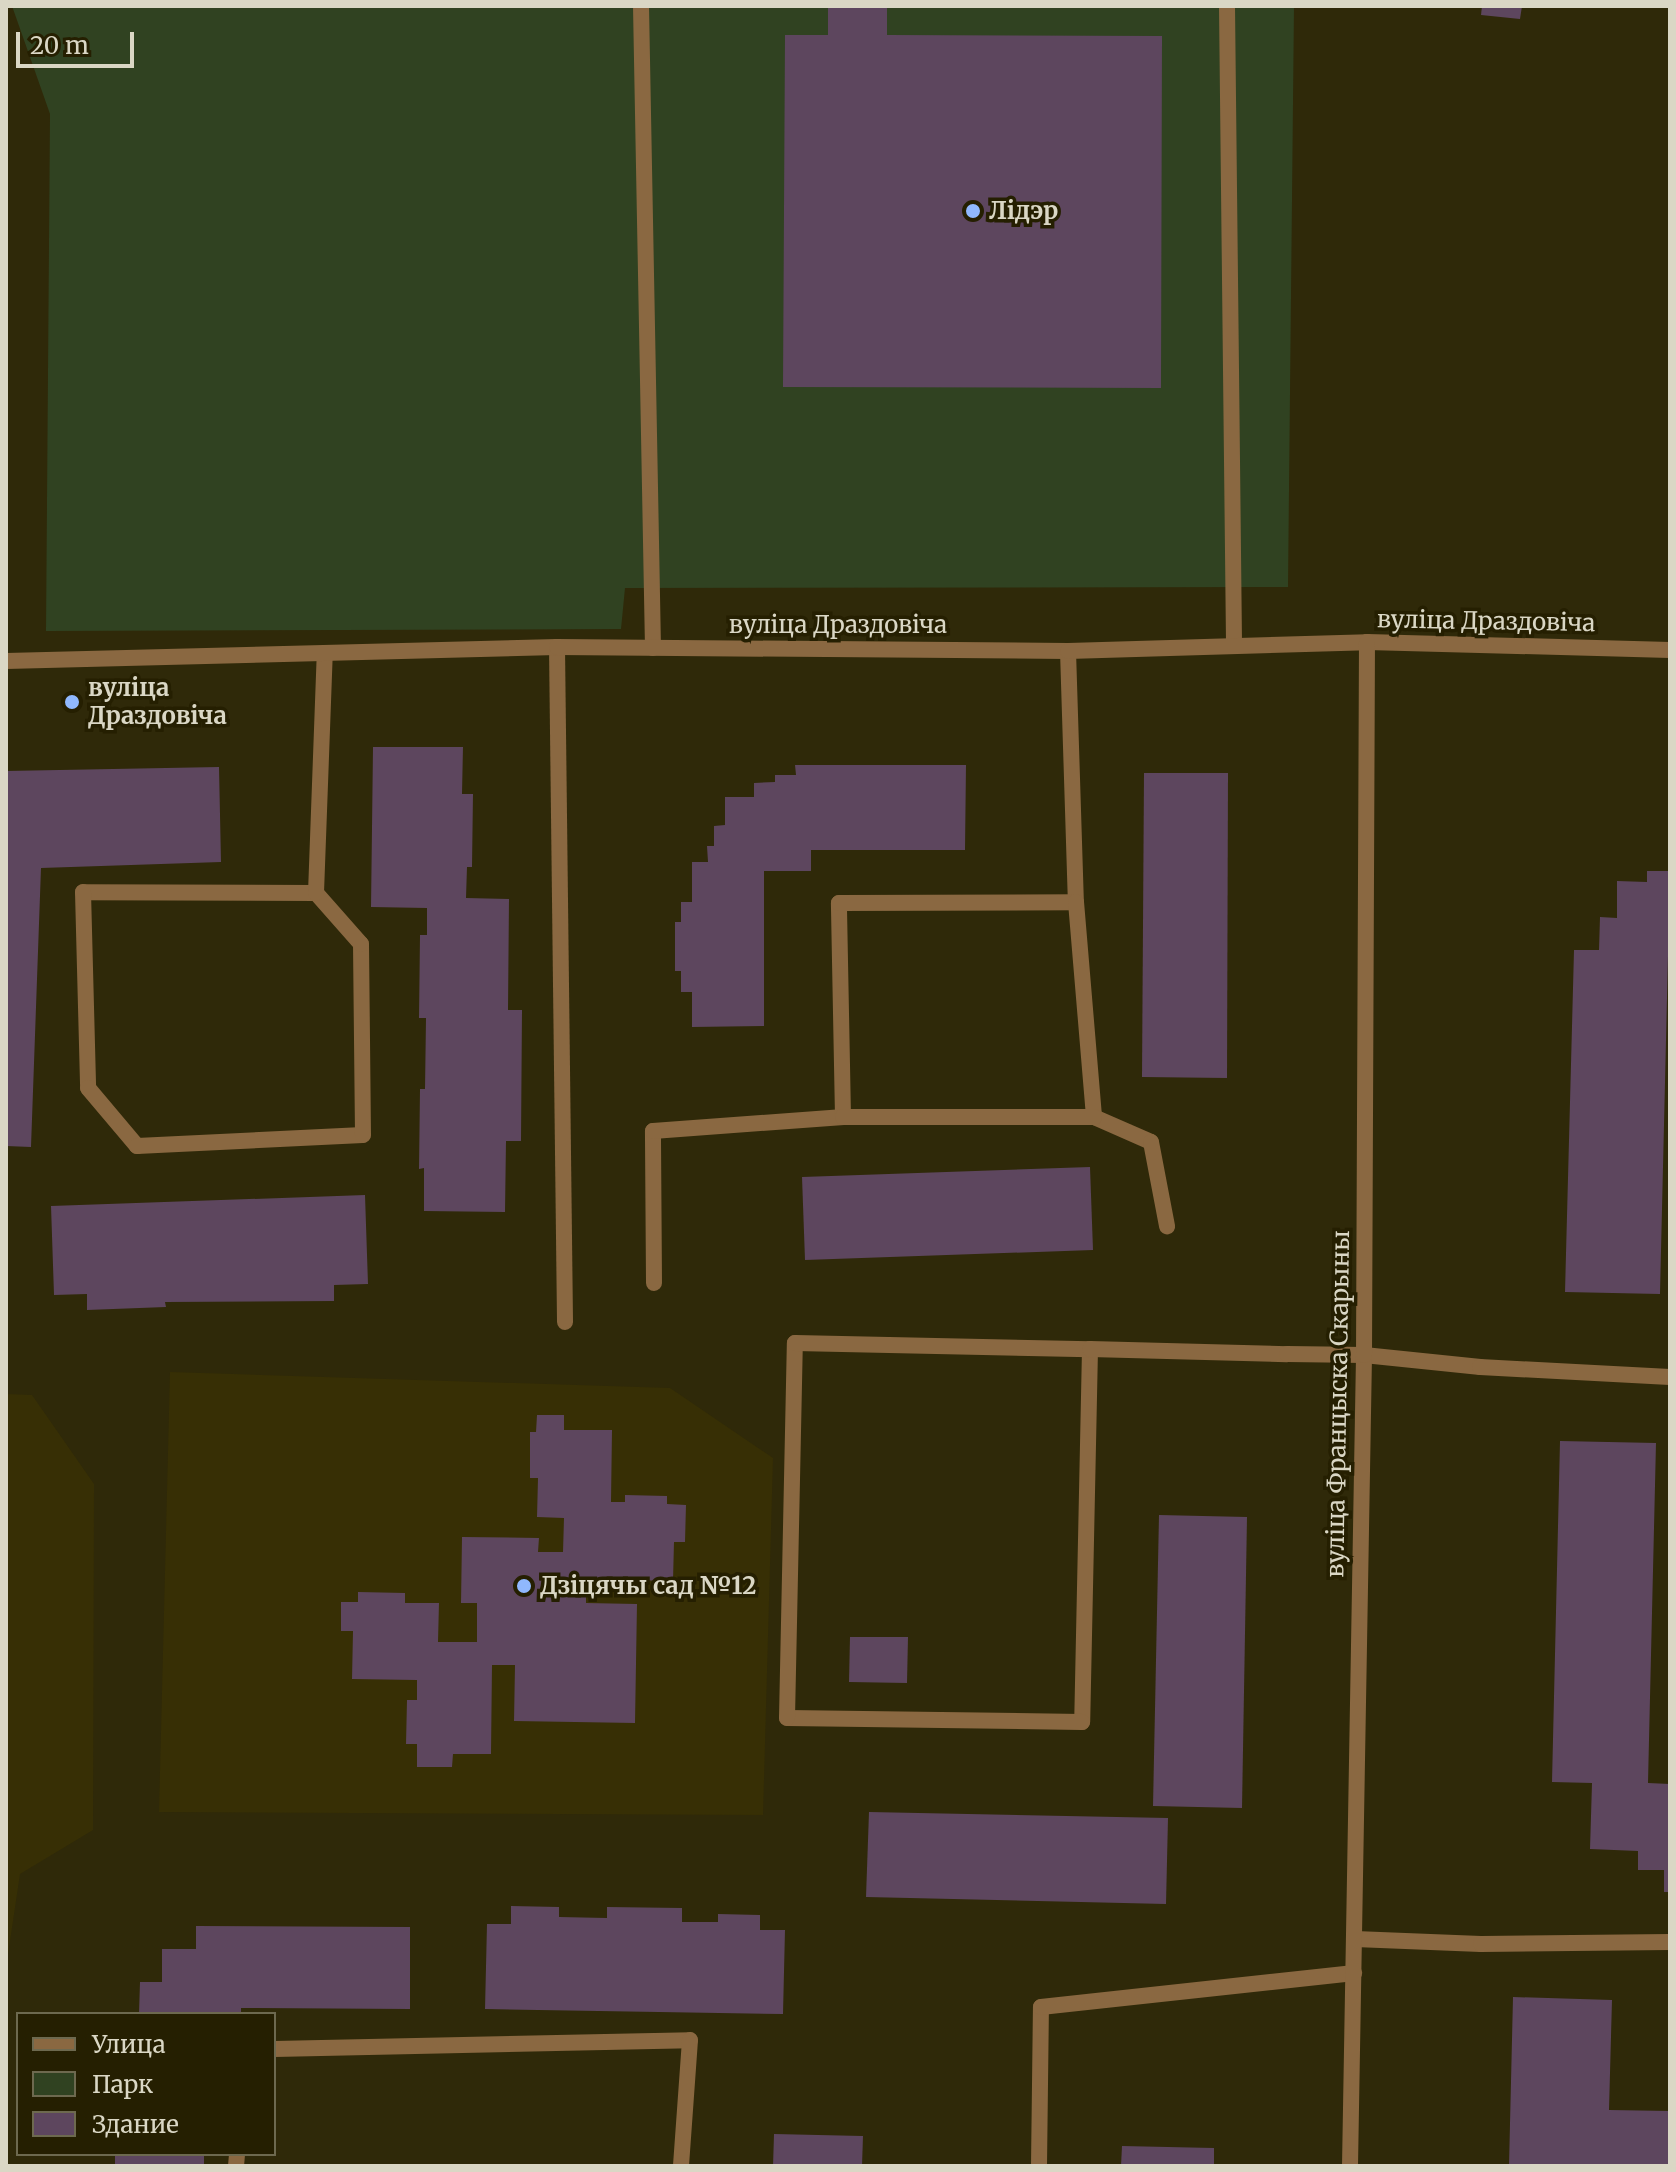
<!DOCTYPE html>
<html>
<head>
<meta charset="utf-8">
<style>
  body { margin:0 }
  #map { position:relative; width:1676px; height:2172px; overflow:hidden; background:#2f2909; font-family:Merriweather,serif }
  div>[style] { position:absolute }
  .built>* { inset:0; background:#372f05 }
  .green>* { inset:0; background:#304221 }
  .building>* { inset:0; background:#5d465e }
  .service>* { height:16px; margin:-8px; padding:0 8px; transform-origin:8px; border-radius:8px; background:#8a6841 }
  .tertiary>* { height:16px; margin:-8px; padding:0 8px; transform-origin:8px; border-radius:8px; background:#8a6841 }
  .dots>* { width:22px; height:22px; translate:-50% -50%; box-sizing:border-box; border:4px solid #251f01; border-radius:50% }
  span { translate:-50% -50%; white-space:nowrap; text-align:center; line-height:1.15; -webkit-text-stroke:7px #251f01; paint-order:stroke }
  .poi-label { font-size:24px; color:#dad7c5; font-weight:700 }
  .left { translate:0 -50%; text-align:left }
  .street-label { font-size:24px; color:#dad7c5 }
  .frame { position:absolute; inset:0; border:8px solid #dad7c5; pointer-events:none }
  .legend { position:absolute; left:16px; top:2012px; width:260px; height:144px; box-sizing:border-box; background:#251f01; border:2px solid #6d694f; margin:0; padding:10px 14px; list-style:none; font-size:24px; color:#dad7c5 }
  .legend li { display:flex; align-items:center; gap:16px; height:40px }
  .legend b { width:40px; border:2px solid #6d694f }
  .scale { position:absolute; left:16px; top:32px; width:118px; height:36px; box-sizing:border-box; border:4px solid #dad7c5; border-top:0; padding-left:10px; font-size:24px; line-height:28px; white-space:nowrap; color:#dad7c5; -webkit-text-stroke:6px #251f01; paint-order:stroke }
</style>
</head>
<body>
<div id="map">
  <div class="built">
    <i style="clip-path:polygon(170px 1372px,670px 1388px,773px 1458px,763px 1815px,159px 1812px)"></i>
    <i style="clip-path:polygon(6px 1394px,32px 1395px,94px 1484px,93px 1830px,20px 1874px,6px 1968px)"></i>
  </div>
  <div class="green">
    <i style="clip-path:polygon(12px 6px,1294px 6px,1288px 587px,625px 588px,621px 629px,46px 631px,50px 114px)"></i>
  </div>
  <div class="building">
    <i style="clip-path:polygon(828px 6px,887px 6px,887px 35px,1162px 36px,1161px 388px,783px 387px,785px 35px,828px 35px)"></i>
    <i style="clip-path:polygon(1482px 6px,1522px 6px,1520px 19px,1481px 15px)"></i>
    <i style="clip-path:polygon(373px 747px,463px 747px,462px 794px,473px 794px,472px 867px,467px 867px,466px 898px,509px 899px,508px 1010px,522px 1010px,521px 1141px,506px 1141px,505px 1212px,424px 1211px,424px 1168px,419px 1169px,420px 1089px,425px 1089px,426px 1018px,419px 1018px,420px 935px,427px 935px,427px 908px,371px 907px)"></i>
    <i style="clip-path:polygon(795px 765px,966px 765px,965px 850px,811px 850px,811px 871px,764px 871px,764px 1026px,692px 1027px,692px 992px,681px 992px,681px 971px,675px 971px,675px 922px,681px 922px,681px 902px,692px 902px,692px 862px,708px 862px,707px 846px,714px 846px,714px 826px,725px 825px,725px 797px,754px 797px,754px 783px,775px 782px,775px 775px,796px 775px)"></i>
    <i style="clip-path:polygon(219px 767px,221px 862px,41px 868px,31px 1147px,6px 1146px,6px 771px)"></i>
    <i style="clip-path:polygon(1144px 773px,1228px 773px,1227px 1078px,1142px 1077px)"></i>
    <i style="clip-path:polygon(1647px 871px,1670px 871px,1660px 1294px,1565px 1292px,1574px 950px,1599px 950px,1600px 917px,1617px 918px,1617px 881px,1647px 882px)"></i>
    <i style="clip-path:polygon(1090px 1167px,1093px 1250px,805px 1260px,802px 1177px)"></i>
    <i style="clip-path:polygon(365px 1195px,368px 1284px,334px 1285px,334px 1301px,165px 1302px,166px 1307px,87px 1310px,87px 1294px,54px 1295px,51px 1206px)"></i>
    <i style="clip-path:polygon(537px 1415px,564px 1415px,564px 1430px,612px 1430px,611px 1502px,625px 1502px,625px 1495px,667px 1496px,667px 1504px,686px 1505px,685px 1542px,674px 1542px,673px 1581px,586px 1579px,586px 1603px,637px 1604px,635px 1723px,514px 1721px,515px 1665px,492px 1665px,491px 1754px,453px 1754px,452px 1767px,417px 1767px,417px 1744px,406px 1744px,407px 1700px,417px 1700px,417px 1680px,352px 1679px,353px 1631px,341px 1631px,341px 1602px,358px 1602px,358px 1592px,405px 1593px,405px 1603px,439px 1603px,438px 1642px,477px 1642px,477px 1603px,461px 1603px,462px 1537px,539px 1538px,538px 1552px,563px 1552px,564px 1518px,537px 1517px,538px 1478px,530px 1478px,530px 1432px,536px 1432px)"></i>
    <i style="clip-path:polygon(1560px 1441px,1656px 1443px,1648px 1783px,1670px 1784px,1670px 1892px,1664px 1892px,1664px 1870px,1638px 1870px,1638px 1851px,1590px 1849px,1592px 1783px,1552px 1782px)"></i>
    <i style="clip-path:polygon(1159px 1515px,1247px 1517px,1242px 1808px,1153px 1806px)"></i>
    <i style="clip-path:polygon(850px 1637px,908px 1637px,907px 1683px,849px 1682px)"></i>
    <i style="clip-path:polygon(869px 1812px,1168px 1818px,1166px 1904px,866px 1897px)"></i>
    <i style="clip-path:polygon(511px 1906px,559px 1907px,559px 1917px,607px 1918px,607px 1907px,682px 1908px,682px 1922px,718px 1922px,718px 1914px,760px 1915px,760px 1930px,785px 1930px,783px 2014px,485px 2009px,487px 1924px,511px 1924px)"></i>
    <i style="clip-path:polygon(196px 1926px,410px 1927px,410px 2009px,241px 2008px,241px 2014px,139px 2014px,140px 1982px,162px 1982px,162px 1949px,196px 1949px)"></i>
    <i style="clip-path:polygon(1513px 1997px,1612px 2000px,1609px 2110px,1670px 2111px,1670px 2166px,1509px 2166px)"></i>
    <i style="clip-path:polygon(774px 2134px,863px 2136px,862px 2166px,773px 2166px)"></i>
    <i style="clip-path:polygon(1122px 2146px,1214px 2148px,1214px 2166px,1121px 2166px)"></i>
    <i style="clip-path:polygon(115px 2154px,204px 2154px,204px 2166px,115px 2166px)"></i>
  </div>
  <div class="service">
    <i style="left:641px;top:6px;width:642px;rotate:88.93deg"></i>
    <i style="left:1227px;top:6px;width:640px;rotate:89.37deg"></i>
    <i style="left:557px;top:647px;width:675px;rotate:89.32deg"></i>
    <i style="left:1068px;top:651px;width:251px;rotate:88.2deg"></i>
    <i style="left:316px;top:893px;width:233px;rotate:-179.8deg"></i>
    <i style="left:83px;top:892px;width:196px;rotate:88.5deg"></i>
    <i style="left:88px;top:1088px;width:76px;rotate:49.8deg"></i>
    <i style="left:137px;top:1146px;width:226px;rotate:-2.8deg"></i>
    <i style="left:363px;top:1135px;width:191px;rotate:-90.6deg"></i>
    <i style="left:361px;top:944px;width:68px;rotate:-131.4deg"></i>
    <i style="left:316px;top:893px;width:240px;rotate:-87.9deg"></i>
    <i style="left:1094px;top:1117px;width:62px;rotate:23.7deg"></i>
    <i style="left:1151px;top:1142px;width:86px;rotate:79.2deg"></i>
    <i style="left:654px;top:1283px;width:152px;rotate:-90.4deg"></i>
    <i style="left:653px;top:1131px;width:191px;rotate:-4.2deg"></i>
    <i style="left:843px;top:1117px;width:214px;rotate:-91.1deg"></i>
    <i style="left:839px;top:903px;width:237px;rotate:-0.2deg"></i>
    <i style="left:1076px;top:902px;width:216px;rotate:85.2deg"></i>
    <i style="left:1094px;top:1117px;width:251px;rotate:180deg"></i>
    <i style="left:1090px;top:1349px;width:373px;rotate:91.2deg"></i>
    <i style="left:1082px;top:1722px;width:295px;rotate:-179.2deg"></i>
    <i style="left:787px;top:1718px;width:375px;rotate:-88.8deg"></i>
    <i style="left:795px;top:1343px;width:295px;rotate:1.2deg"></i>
    <i style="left:1090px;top:1349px;width:197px;rotate:1.5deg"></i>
    <i style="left:1287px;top:1354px;width:77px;rotate:0.7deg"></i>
    <i style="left:1364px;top:1355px;width:117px;rotate:5.9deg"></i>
    <i style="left:1480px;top:1367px;width:190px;rotate:3deg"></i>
    <i style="left:1355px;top:1939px;width:126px;rotate:2.3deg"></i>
    <i style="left:1481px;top:1944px;width:189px;rotate:-0.6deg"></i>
    <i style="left:274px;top:2049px;width:416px;rotate:-1.2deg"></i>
    <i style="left:690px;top:2040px;width:126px;rotate:94.1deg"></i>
    <i style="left:236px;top:2166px;width:12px;rotate:-85deg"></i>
    <i style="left:1039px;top:2166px;width:159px;rotate:-89.3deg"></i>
    <i style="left:1041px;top:2007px;width:315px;rotate:-6.2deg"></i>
  </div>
  <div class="tertiary">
    <i style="left:6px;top:661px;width:551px;rotate:-1.46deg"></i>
    <i style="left:557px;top:647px;width:511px;rotate:0.45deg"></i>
    <i style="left:1068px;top:651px;width:299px;rotate:-1.7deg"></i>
    <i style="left:1367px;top:642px;width:303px;rotate:1.5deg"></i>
    <i style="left:1350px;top:2166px;width:811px;rotate:-89.01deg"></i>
    <i style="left:1364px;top:1355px;width:713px;rotate:-89.76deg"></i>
  </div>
  <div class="dots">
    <i style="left:973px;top:211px;background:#90b8fd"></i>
    <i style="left:72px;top:702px;background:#90b8fd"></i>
    <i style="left:524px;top:1586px;background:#90b8fd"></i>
  </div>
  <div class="poi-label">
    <span class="left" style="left:989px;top:211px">Лідэр</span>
    <span class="left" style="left:88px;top:702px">вуліца<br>Драздовіча</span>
    <span class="left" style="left:540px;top:1586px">Дзіцячы сад №12</span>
  </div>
  <div class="street-label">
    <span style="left:1486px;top:621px;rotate:1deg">вуліца Драздовіча</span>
    <span style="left:838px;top:625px">вуліца Драздовіча</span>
    <span style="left:1338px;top:1404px;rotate:-89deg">вуліца Францыска Скарыны</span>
  </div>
  <div class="frame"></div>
  <ul class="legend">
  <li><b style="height:10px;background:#8a6841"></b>Улица</li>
  <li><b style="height:22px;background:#304221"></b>Парк</li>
  <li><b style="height:22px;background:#5d465e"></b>Здание</li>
  </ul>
  <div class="scale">20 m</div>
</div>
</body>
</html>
